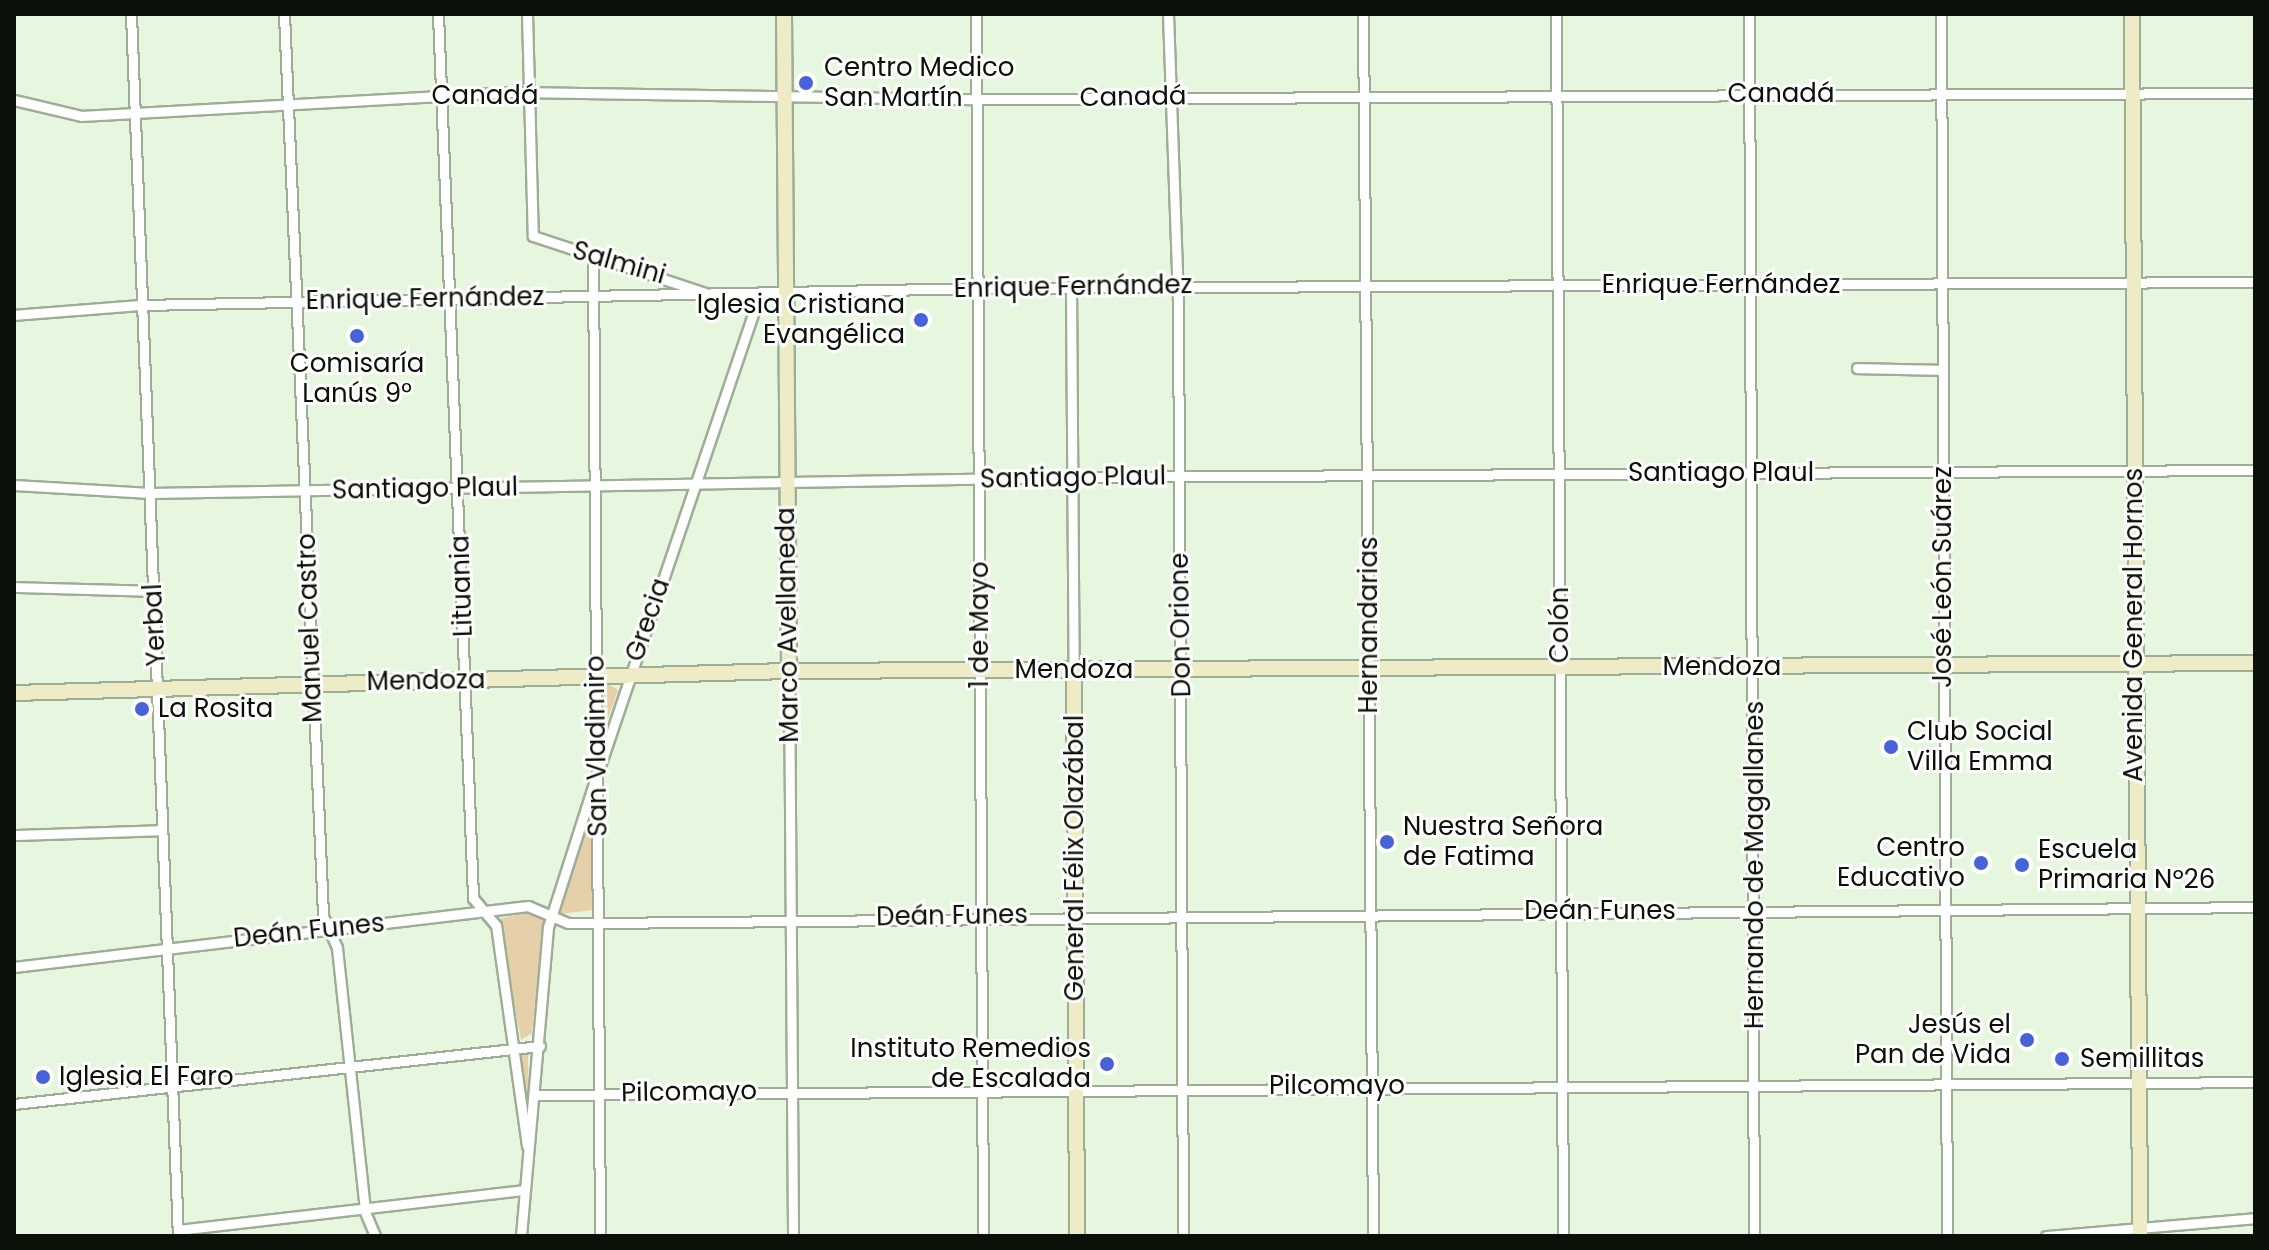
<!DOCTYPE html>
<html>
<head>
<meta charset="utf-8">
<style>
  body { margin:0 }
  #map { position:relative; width:2269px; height:1250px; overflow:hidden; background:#e7f7df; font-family:Poppins,sans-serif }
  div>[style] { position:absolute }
  .green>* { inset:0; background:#e6d0a9 }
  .roads { filter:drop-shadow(2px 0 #9ead96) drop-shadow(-2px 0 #9ead96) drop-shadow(0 2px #9ead96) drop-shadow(0 -2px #9ead96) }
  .street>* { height:9px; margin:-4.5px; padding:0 4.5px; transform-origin:4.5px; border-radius:4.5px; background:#fff }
  .secondary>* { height:14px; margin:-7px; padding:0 7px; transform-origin:7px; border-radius:7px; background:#edecc7 }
  .dots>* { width:22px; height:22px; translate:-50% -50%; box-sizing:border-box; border:4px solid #fefefe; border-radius:50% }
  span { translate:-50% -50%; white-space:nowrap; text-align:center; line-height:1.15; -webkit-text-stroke:6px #fefefe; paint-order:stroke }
  .poi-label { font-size:26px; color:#0b1008 }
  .left { translate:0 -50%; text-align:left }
  .right { translate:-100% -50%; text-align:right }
  .street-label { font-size:26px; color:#0b1008 }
  .frame { position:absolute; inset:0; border:16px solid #0b1008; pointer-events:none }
</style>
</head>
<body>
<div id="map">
  <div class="green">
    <i style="clip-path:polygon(607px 683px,618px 690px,605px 727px,602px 686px)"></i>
    <i style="clip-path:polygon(591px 824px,593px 910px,560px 914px,585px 827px)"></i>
    <i style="clip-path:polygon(534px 911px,544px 918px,532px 1033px,521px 1040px,498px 919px)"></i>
    <i style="clip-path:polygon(528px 1053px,529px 1108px,524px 1108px,517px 1057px)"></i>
  </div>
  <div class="roads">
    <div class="street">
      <i style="left:131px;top:14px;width:1223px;rotate:87.8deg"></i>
      <i style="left:284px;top:14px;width:903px;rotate:87.52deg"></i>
      <i style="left:323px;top:916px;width:35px;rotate:66deg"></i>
      <i style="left:337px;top:948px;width:265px;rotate:83.9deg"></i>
      <i style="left:365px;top:1212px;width:26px;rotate:67deg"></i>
      <i style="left:438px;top:14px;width:885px;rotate:87.73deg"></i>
      <i style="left:473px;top:898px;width:35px;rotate:50deg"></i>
      <i style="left:496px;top:925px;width:223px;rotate:82deg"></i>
      <i style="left:527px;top:14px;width:222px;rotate:88.5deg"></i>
      <i style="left:533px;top:236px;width:181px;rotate:18.3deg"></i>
      <i style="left:976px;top:14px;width:1222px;rotate:89.67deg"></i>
      <i style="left:1168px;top:14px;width:287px;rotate:88deg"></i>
      <i style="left:1178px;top:301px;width:935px;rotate:89.69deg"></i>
      <i style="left:1363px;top:14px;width:1222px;rotate:89.53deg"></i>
      <i style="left:1556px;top:14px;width:1222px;rotate:89.67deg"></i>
      <i style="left:1749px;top:14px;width:1222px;rotate:89.77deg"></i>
      <i style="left:1941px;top:14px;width:1222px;rotate:89.72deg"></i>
      <i style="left:14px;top:100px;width:69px;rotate:13.4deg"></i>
      <i style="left:81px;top:116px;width:432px;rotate:-3.2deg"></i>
      <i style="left:512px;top:92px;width:465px;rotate:0.9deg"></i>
      <i style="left:977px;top:99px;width:1278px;rotate:-0.27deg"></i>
      <i style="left:593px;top:257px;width:979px;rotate:89.59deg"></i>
      <i style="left:1071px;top:287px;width:382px;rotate:89.6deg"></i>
      <i style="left:14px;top:315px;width:128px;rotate:-4.5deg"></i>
      <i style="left:142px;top:305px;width:838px;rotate:-1.16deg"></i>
      <i style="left:980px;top:288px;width:1275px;rotate:-0.27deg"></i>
      <i style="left:1857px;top:368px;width:85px;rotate:1.3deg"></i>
      <i style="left:14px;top:485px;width:136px;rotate:3.4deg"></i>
      <i style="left:150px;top:493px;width:923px;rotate:-0.99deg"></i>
      <i style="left:1073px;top:477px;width:1182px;rotate:-0.34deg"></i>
      <i style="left:14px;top:587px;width:139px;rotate:1.6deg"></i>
      <i style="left:789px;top:671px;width:565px;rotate:89.59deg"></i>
      <i style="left:601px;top:763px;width:495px;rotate:-71.3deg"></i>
      <i style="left:14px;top:835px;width:148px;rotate:-1.9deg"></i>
      <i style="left:14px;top:967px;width:518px;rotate:-6.77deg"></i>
      <i style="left:528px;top:906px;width:43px;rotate:23deg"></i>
      <i style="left:568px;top:923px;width:29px"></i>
      <i style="left:597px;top:923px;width:1658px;rotate:-0.55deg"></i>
      <i style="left:536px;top:1095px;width:1719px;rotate:-0.43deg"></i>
      <i style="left:14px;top:1104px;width:529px;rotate:-6.29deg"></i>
      <i style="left:178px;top:1230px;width:349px;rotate:-6.6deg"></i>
      <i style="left:521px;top:1236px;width:310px;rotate:-85deg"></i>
      <i style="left:548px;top:927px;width:154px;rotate:-72.3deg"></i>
      <i style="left:2046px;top:1236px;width:210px;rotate:-4.9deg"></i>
    </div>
    <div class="secondary">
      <i style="left:784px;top:14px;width:657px;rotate:89.56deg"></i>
      <i style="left:2132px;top:14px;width:1222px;rotate:89.62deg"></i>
      <i style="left:1074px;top:669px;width:567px;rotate:89.7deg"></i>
      <i style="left:14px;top:693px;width:775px;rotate:-1.63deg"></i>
      <i style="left:789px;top:671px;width:1466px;rotate:-0.31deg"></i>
    </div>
  </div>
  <div class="dots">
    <i style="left:806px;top:83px;background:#4863d7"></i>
    <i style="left:921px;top:320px;background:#4863d7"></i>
    <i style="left:357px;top:336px;background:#4863d7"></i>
    <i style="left:142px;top:709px;background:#4863d7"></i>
    <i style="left:1891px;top:747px;background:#4863d7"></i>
    <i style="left:1387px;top:842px;background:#4863d7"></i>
    <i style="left:1981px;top:863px;background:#4863d7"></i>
    <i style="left:2022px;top:865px;background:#4863d7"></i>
    <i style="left:2027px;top:1040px;background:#4863d7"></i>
    <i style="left:2062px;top:1059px;background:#4863d7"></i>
    <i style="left:1107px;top:1064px;background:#4863d7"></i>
    <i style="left:43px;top:1077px;background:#4863d7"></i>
  </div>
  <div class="poi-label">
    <span class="left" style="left:824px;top:83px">Centro Medico<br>San Martín</span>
    <span class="right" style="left:905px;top:320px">Iglesia Cristiana<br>Evangélica</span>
    <span style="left:357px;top:379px">Comisaría<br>Lanús 9°</span>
    <span class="left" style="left:158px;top:709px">La Rosita</span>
    <span class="left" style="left:1907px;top:747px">Club Social<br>Villa Emma</span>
    <span class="left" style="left:1403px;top:842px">Nuestra Señora<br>de Fatima</span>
    <span class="right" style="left:1965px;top:863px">Centro<br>Educativo</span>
    <span class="left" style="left:2038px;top:865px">Escuela<br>Primaria Nº26</span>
    <span class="right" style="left:2011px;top:1040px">Jesús el<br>Pan de Vida</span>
    <span class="right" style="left:1091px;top:1064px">Instituto Remedios<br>de Escalada</span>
    <span class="left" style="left:2080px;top:1059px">Semillitas</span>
    <span class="left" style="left:59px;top:1077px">Iglesia El Faro</span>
  </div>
  <div class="street-label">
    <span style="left:1781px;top:94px">Canadá</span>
    <span style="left:485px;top:96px">Canadá</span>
    <span style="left:1133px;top:97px;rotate:-1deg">Canadá</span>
    <span style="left:619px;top:263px;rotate:16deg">Salmini</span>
    <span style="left:1721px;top:285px">Enrique Fernández</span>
    <span style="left:1073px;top:287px;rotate:-1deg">Enrique Fernández</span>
    <span style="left:425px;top:299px;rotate:-1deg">Enrique Fernández</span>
    <span style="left:1721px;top:473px">Santiago Plaul</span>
    <span style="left:1073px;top:478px;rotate:-1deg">Santiago Plaul</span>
    <span style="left:425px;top:489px;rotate:-1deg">Santiago Plaul</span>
    <span style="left:1943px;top:577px;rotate:-90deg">José León Suárez</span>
    <span style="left:462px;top:586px;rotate:-92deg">Lituania</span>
    <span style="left:648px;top:620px;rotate:-71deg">Grecia</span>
    <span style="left:155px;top:625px;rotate:-93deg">Yerbal</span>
    <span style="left:788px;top:625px;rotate:-91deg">Marco Avellaneda</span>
    <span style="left:980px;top:625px;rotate:-90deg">1 de Mayo</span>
    <span style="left:1181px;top:625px;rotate:-91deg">Don Orione</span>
    <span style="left:1369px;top:625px;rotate:-90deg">Hernandarias</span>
    <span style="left:1560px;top:625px;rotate:-90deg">Colón</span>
    <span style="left:2134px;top:625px;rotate:-90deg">Avenida General Hornos</span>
    <span style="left:310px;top:628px;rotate:-92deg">Manuel Castro</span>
    <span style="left:1722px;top:667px">Mendoza</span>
    <span style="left:1074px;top:670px">Mendoza</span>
    <span style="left:426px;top:681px;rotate:-1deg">Mendoza</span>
    <span style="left:597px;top:746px;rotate:-91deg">San Vladimiro</span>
    <span style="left:1075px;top:858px;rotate:-90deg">General Félix Olazábal</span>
    <span style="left:1755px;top:865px;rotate:-90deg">Hernando de Magallanes</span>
    <span style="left:1600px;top:911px">Deán Funes</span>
    <span style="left:952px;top:916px;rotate:-1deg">Deán Funes</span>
    <span style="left:309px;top:931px;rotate:-6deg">Deán Funes</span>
    <span style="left:1337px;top:1086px">Pilcomayo</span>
    <span style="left:689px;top:1092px;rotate:-1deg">Pilcomayo</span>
  </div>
  <div class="frame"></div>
</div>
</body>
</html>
